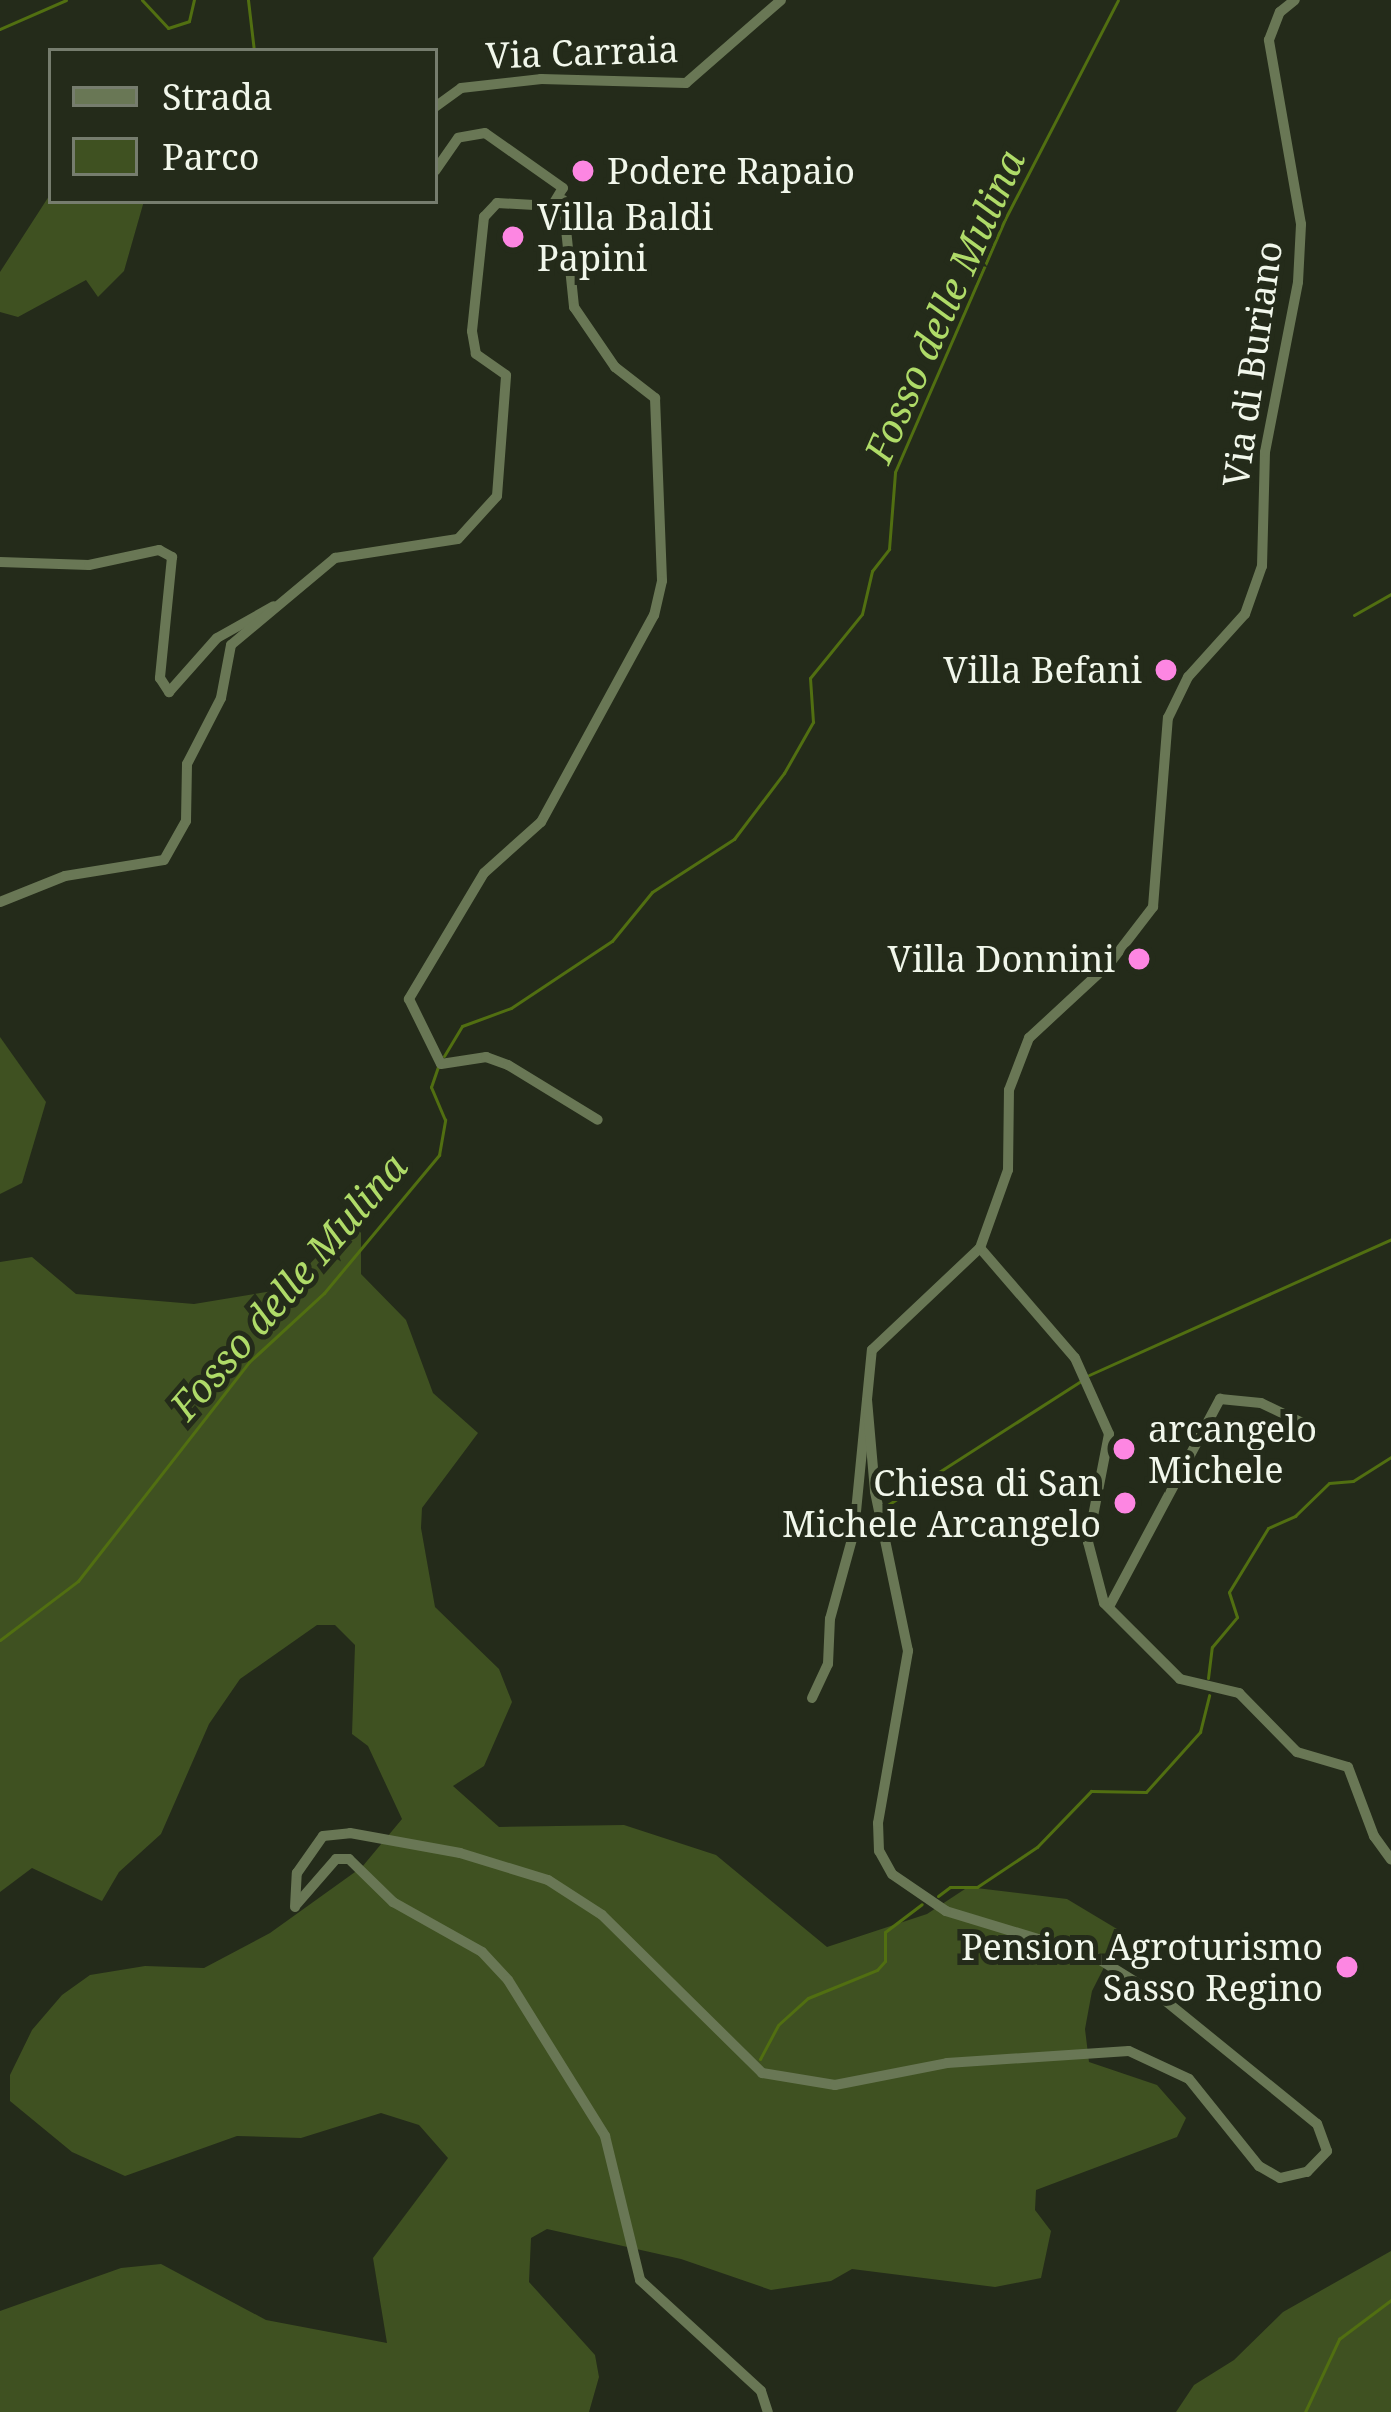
<!DOCTYPE html>
<html>
<head>
<meta charset="utf-8">
<style>
  body { margin:0 }
  #map { position:relative; width:1391px; height:2412px; overflow:hidden; background:#242b1a; font-family:"Noto Serif",serif }
  div>[style] { position:absolute }
  .green>* { inset:0; background:#3f5121 }
  .stream>* { height:3px; margin:-1.5px; padding:0 1.5px; transform-origin:1.5px; border-radius:1.5px; background:#516f11 }
  .minor>* { height:10px; margin:-5px; padding:0 5px; transform-origin:5px; border-radius:5px; background:#697755 }
  .dots>* { width:33px; height:33px; translate:-50% -50%; box-sizing:border-box; border:6px solid #242b1a; border-radius:50% }
  span { translate:-50% -50%; white-space:nowrap; text-align:center; line-height:1.15; -webkit-text-stroke:10px #242b1a; paint-order:stroke }
  .street-label { font-size:36px; color:#f1f7eb }
  .poi-label { font-size:36px; color:#f1f7eb }
  .left { translate:0 -50%; text-align:left }
  .right { translate:-100% -50%; text-align:right }
  .water-label { font-size:39px; color:#afdb68; font-style:italic }
  .legend { position:absolute; left:48px; top:48px; width:390px; height:156px; box-sizing:border-box; background:#242b1a; border:3px solid #767d6e; margin:0; padding:15px 21px; list-style:none; font-size:36px; color:#f1f7eb }
  .legend li { display:flex; align-items:center; gap:24px; height:60px }
  .legend b { width:60px; border:3px solid #767d6e }
</style>
</head>
<body>
<div id="map">
  <div class="green">
    <i style="clip-path:polygon(51px 193px,51px 201px,144px 201px,124px 271px,98px 297px,86px 280px,18px 317px,0 312px,0 272px)"></i>
    <i style="clip-path:polygon(0 1037px,46px 1102px,22px 1183px,0 1194px)"></i>
    <i style="clip-path:polygon(352px 1221px,361px 1233px,361px 1274px,406px 1320px,433px 1393px,478px 1433px,422px 1508px,421px 1528px,435px 1607px,499px 1669px,512px 1702px,484px 1766px,453px 1786px,499px 1827px,624px 1825px,716px 1855px,827px 1947px,927px 1914px,968px 1887px,1067px 1899px,1122px 1932px,1092px 1991px,1085px 2029px,1089px 2062px,1157px 2085px,1186px 2118px,1177px 2137px,1036px 2190px,1035px 2210px,1051px 2231px,1041px 2278px,995px 2287px,852px 2269px,831px 2281px,771px 2290px,681px 2259px,547px 2229px,531px 2238px,529px 2282px,595px 2355px,599px 2377px,589px 2412px,0 2412px,0 2311px,121px 2268px,161px 2264px,266px 2320px,387px 2343px,373px 2258px,448px 2158px,419px 2125px,381px 2113px,301px 2138px,237px 2136px,125px 2176px,72px 2152px,10px 2101px,10px 2075px,32px 2030px,62px 1995px,90px 1975px,145px 1966px,204px 1968px,270px 1933px,362px 1867px,402px 1819px,368px 1746px,352px 1734px,355px 1645px,335px 1625px,317px 1625px,240px 1679px,209px 1724px,161px 1834px,119px 1872px,102px 1901px,32px 1868px,0 1892px,0 1262px,32px 1257px,76px 1294px,194px 1304px,285px 1289px)"></i>
    <i style="clip-path:polygon(1391px 2251px,1391px 2412px,1176px 2412px,1194px 2385px,1234px 2360px,1283px 2312px)"></i>
  </div>
  <div class="stream">
    <i style="left:142px;top:0;width:38px;rotate:47deg"></i>
    <i style="left:168px;top:28px;width:22px;rotate:-18deg"></i>
    <i style="left:189px;top:21px;width:22px;rotate:-77deg"></i>
    <i style="left:248px;top:0;width:51px;rotate:83.3deg"></i>
    <i style="left:0;top:29px;width:72px;rotate:-23.7deg"></i>
    <i style="left:1354px;top:615px;width:43px;rotate:-29.6deg"></i>
    <i style="left:444px;top:1056px;width:35px;rotate:-59deg"></i>
    <i style="left:462px;top:1026px;width:52px;rotate:-20.2deg"></i>
    <i style="left:511px;top:1008px;width:121px;rotate:-33.6deg"></i>
    <i style="left:612px;top:941px;width:63px;rotate:-50.8deg"></i>
    <i style="left:652px;top:892px;width:98px;rotate:-32.9deg"></i>
    <i style="left:734px;top:839px;width:83px;rotate:-52.9deg"></i>
    <i style="left:784px;top:773px;width:59px;rotate:-60.4deg"></i>
    <i style="left:813px;top:722px;width:44px;rotate:-93.9deg"></i>
    <i style="left:810px;top:678px;width:82px;rotate:-50.9deg"></i>
    <i style="left:862px;top:614px;width:44px;rotate:-76.9deg"></i>
    <i style="left:872px;top:571px;width:28px;rotate:-52deg"></i>
    <i style="left:889px;top:549px;width:77px;rotate:-85.5deg"></i>
    <i style="left:895px;top:472px;width:276px;rotate:-66.5deg"></i>
    <i style="left:1005px;top:219px;width:246px;rotate:-62.7deg"></i>
    <i style="left:1089px;top:1375px;width:331px;rotate:-24.2deg"></i>
    <i style="left:886px;top:1506px;width:232px;rotate:-32.7deg"></i>
    <i style="left:0;top:1640px;width:98px;rotate:-37.1deg"></i>
    <i style="left:78px;top:1581px;width:278px;rotate:-52deg"></i>
    <i style="left:249px;top:1362px;width:102px;rotate:-42.6deg"></i>
    <i style="left:324px;top:1293px;width:180px;rotate:-50.2deg"></i>
    <i style="left:439px;top:1155px;width:36px;rotate:-80deg"></i>
    <i style="left:445px;top:1120px;width:36px;rotate:-113deg"></i>
    <i style="left:431px;top:1087px;width:24px;rotate:-71deg"></i>
    <i style="left:1208px;top:1678px;width:31px;rotate:-83deg"></i>
    <i style="left:1212px;top:1647px;width:39px;rotate:-50deg"></i>
    <i style="left:1237px;top:1617px;width:26px;rotate:-108deg"></i>
    <i style="left:1229px;top:1592px;width:75px;rotate:-58.6deg"></i>
    <i style="left:1268px;top:1528px;width:30px;rotate:-24deg"></i>
    <i style="left:1295px;top:1516px;width:47px;rotate:-44.1deg"></i>
    <i style="left:1329px;top:1483px;width:24px;rotate:-5deg"></i>
    <i style="left:1353px;top:1481px;width:45px;rotate:-32.3deg"></i>
    <i style="left:938px;top:1896px;width:15px;rotate:-37deg"></i>
    <i style="left:950px;top:1887px;width:27px"></i>
    <i style="left:977px;top:1887px;width:72px;rotate:-33.7deg"></i>
    <i style="left:1037px;top:1847px;width:78px;rotate:-46deg"></i>
    <i style="left:1091px;top:1791px;width:55px;rotate:1deg"></i>
    <i style="left:1146px;top:1792px;width:81px;rotate:-48deg"></i>
    <i style="left:1200px;top:1732px;width:38px;rotate:-76deg"></i>
    <i style="left:760px;top:2059px;width:38px;rotate:-62deg"></i>
    <i style="left:778px;top:2025px;width:40px;rotate:-42deg"></i>
    <i style="left:808px;top:1998px;width:74px;rotate:-22.1deg"></i>
    <i style="left:877px;top:1970px;width:12px;rotate:-48deg"></i>
    <i style="left:885px;top:1961px;width:29px;rotate:-90deg"></i>
    <i style="left:885px;top:1932px;width:46px;rotate:-37.1deg"></i>
    <i style="left:1305px;top:2412px;width:81px;rotate:-65deg"></i>
    <i style="left:1339px;top:2339px;width:65px;rotate:-36.9deg"></i>
  </div>
  <div class="minor">
    <i style="left:435px;top:107px;width:32px;rotate:-36deg"></i>
    <i style="left:461px;top:88px;width:81px;rotate:-6.4deg"></i>
    <i style="left:541px;top:79px;width:145px;rotate:1.6deg"></i>
    <i style="left:686px;top:83px;width:126px;rotate:-41.1deg"></i>
    <i style="left:563px;top:200px;width:108px;rotate:84.1deg"></i>
    <i style="left:574px;top:307px;width:73px;rotate:55.7deg"></i>
    <i style="left:615px;top:367px;width:51px;rotate:37.8deg"></i>
    <i style="left:655px;top:398px;width:183px;rotate:87.8deg"></i>
    <i style="left:662px;top:581px;width:35px;rotate:103deg"></i>
    <i style="left:654px;top:615px;width:236px;rotate:118.6deg"></i>
    <i style="left:541px;top:822px;width:76px;rotate:138.2deg"></i>
    <i style="left:484px;top:873px;width:147px;rotate:120.8deg"></i>
    <i style="left:409px;top:999px;width:72px;rotate:63.8deg"></i>
    <i style="left:441px;top:1064px;width:46px;rotate:-8.8deg"></i>
    <i style="left:486px;top:1057px;width:23px;rotate:20deg"></i>
    <i style="left:508px;top:1065px;width:105px;rotate:31.4deg"></i>
    <i style="left:0;top:562px;width:89px;rotate:1.9deg"></i>
    <i style="left:89px;top:565px;width:72px;rotate:-12.1deg"></i>
    <i style="left:159px;top:550px;width:15px;rotate:28deg"></i>
    <i style="left:172px;top:557px;width:122px;rotate:95.7deg"></i>
    <i style="left:160px;top:678px;width:17px;rotate:57deg"></i>
    <i style="left:169px;top:692px;width:72px;rotate:-48.4deg"></i>
    <i style="left:217px;top:638px;width:65px;rotate:-29.3deg"></i>
    <i style="left:0;top:902px;width:70px;rotate:-21.8deg"></i>
    <i style="left:65px;top:876px;width:100px;rotate:-9.2deg"></i>
    <i style="left:164px;top:860px;width:45px;rotate:-60.6deg"></i>
    <i style="left:186px;top:821px;width:57px;rotate:-89deg"></i>
    <i style="left:187px;top:764px;width:74px;rotate:-62.7deg"></i>
    <i style="left:221px;top:698px;width:54px;rotate:-79.3deg"></i>
    <i style="left:231px;top:645px;width:136px;rotate:-39.9deg"></i>
    <i style="left:335px;top:558px;width:124px;rotate:-8.8deg"></i>
    <i style="left:458px;top:539px;width:58px;rotate:-47.8deg"></i>
    <i style="left:497px;top:496px;width:121px;rotate:-85.7deg"></i>
    <i style="left:506px;top:375px;width:37px;rotate:-145deg"></i>
    <i style="left:476px;top:354px;width:23px;rotate:-100deg"></i>
    <i style="left:472px;top:331px;width:115px;rotate:-84deg"></i>
    <i style="left:484px;top:217px;width:19px;rotate:-47deg"></i>
    <i style="left:497px;top:203px;width:55px;rotate:3.1deg"></i>
    <i style="left:552px;top:206px;width:21px;rotate:-59deg"></i>
    <i style="left:563px;top:188px;width:95px;rotate:-144.8deg"></i>
    <i style="left:485px;top:133px;width:27px;rotate:170deg"></i>
    <i style="left:458px;top:138px;width:40px;rotate:124.9deg"></i>
    <i style="left:1035px;top:967px;width:75px;rotate:-3.1deg"></i>
    <i style="left:980px;top:1248px;width:145px;rotate:49.2deg"></i>
    <i style="left:1075px;top:1358px;width:83px;rotate:65.9deg"></i>
    <i style="left:1109px;top:1434px;width:110px;rotate:101deg"></i>
    <i style="left:1088px;top:1542px;width:63px;rotate:75.3deg"></i>
    <i style="left:1104px;top:1603px;width:107px;rotate:45deg"></i>
    <i style="left:1180px;top:1679px;width:61px;rotate:13.3deg"></i>
    <i style="left:1239px;top:1693px;width:83px;rotate:45.5deg"></i>
    <i style="left:1297px;top:1752px;width:53px;rotate:16.4deg"></i>
    <i style="left:1348px;top:1767px;width:74px;rotate:69.4deg"></i>
    <i style="left:1374px;top:1836px;width:29px;rotate:54deg"></i>
    <i style="left:1110px;top:1605px;width:234px;rotate:-61.9deg"></i>
    <i style="left:1220px;top:1399px;width:41px;rotate:5.6deg"></i>
    <i style="left:1261px;top:1403px;width:53px;rotate:25.6deg"></i>
    <i style="left:812px;top:1698px;width:38px;rotate:-65deg"></i>
    <i style="left:828px;top:1664px;width:45px;rotate:-87.5deg"></i>
    <i style="left:830px;top:1619px;width:90px;rotate:-74.6deg"></i>
    <i style="left:854px;top:1532px;width:183px;rotate:-84.4deg"></i>
    <i style="left:872px;top:1350px;width:149px;rotate:-43.4deg"></i>
    <i style="left:980px;top:1248px;width:83px;rotate:-70.3deg"></i>
    <i style="left:1008px;top:1170px;width:80px;rotate:-89.3deg"></i>
    <i style="left:1009px;top:1090px;width:56px;rotate:-69deg"></i>
    <i style="left:1029px;top:1038px;width:110px;rotate:-42.8deg"></i>
    <i style="left:1110px;top:963px;width:71px;rotate:-52.5deg"></i>
    <i style="left:1153px;top:907px;width:190px;rotate:-85.5deg"></i>
    <i style="left:1168px;top:718px;width:46px;rotate:-64deg"></i>
    <i style="left:1188px;top:677px;width:85px;rotate:-47.9deg"></i>
    <i style="left:1245px;top:614px;width:51px;rotate:-70.5deg"></i>
    <i style="left:1262px;top:566px;width:114px;rotate:-88.5deg"></i>
    <i style="left:1265px;top:452px;width:173px;rotate:-79deg"></i>
    <i style="left:1298px;top:282px;width:58px;rotate:-87deg"></i>
    <i style="left:1301px;top:224px;width:187px;rotate:-99.9deg"></i>
    <i style="left:1269px;top:40px;width:30px;rotate:-69deg"></i>
    <i style="left:1280px;top:12px;width:19px;rotate:-39deg"></i>
    <i style="left:296px;top:1905px;width:61px;rotate:-49deg"></i>
    <i style="left:336px;top:1859px;width:13px"></i>
    <i style="left:349px;top:1859px;width:62px;rotate:44.3deg"></i>
    <i style="left:393px;top:1902px;width:102px;rotate:29.3deg"></i>
    <i style="left:482px;top:1952px;width:38px;rotate:47deg"></i>
    <i style="left:508px;top:1980px;width:184px;rotate:58.1deg"></i>
    <i style="left:605px;top:2136px;width:148px;rotate:76.3deg"></i>
    <i style="left:640px;top:2280px;width:164px;rotate:42.5deg"></i>
    <i style="left:761px;top:2391px;width:22px;rotate:72deg"></i>
    <i style="left:295px;top:1907px;width:34px;rotate:-87deg"></i>
    <i style="left:297px;top:1873px;width:45px;rotate:-54.9deg"></i>
    <i style="left:323px;top:1836px;width:27px;rotate:-6deg"></i>
    <i style="left:350px;top:1833px;width:112px;rotate:10.3deg"></i>
    <i style="left:460px;top:1853px;width:92px;rotate:17.1deg"></i>
    <i style="left:548px;top:1880px;width:64px;rotate:32.9deg"></i>
    <i style="left:602px;top:1915px;width:225px;rotate:44.6deg"></i>
    <i style="left:762px;top:2073px;width:74px;rotate:9.3deg"></i>
    <i style="left:835px;top:2085px;width:114px;rotate:-11.1deg"></i>
    <i style="left:947px;top:2063px;width:182px;rotate:-3.8deg"></i>
    <i style="left:1129px;top:2051px;width:66px;rotate:25deg"></i>
    <i style="left:1189px;top:2079px;width:112px;rotate:51.2deg"></i>
    <i style="left:1259px;top:2166px;width:24px;rotate:30deg"></i>
    <i style="left:1280px;top:2178px;width:28px;rotate:-13deg"></i>
    <i style="left:1307px;top:2172px;width:29px;rotate:-46deg"></i>
    <i style="left:1327px;top:2151px;width:29px;rotate:-110deg"></i>
    <i style="left:1317px;top:2124px;width:198px;rotate:-140.9deg"></i>
    <i style="left:1163px;top:1999px;width:81px;rotate:-148.1deg"></i>
    <i style="left:1094px;top:1956px;width:155px;rotate:-163.1deg"></i>
    <i style="left:946px;top:1911px;width:65px;rotate:-145.6deg"></i>
    <i style="left:892px;top:1874px;width:26px;rotate:-119deg"></i>
    <i style="left:879px;top:1851px;width:28px;rotate:-92deg"></i>
    <i style="left:878px;top:1823px;width:175px;rotate:-80.1deg"></i>
    <i style="left:908px;top:1651px;width:163px;rotate:-101.7deg"></i>
    <i style="left:875px;top:1491px;width:91px;rotate:-95deg"></i>
  </div>
  <div class="dots">
    <i style="left:583px;top:171px;background:#fd86e2"></i>
    <i style="left:513px;top:237px;background:#fd86e2"></i>
    <i style="left:1166px;top:670px;background:#fd86e2"></i>
    <i style="left:1139px;top:959px;background:#fd86e2"></i>
    <i style="left:1124px;top:1449px;background:#fd86e2"></i>
    <i style="left:1125px;top:1503px;background:#fd86e2"></i>
    <i style="left:1347px;top:1967px;background:#fd86e2"></i>
  </div>
  <div class="street-label">
    <span style="left:582px;top:52px;rotate:-2deg">Via Carraia</span>
    <span style="left:1252px;top:364px;rotate:-82deg">Via di Buriano</span>
  </div>
  <div class="poi-label">
    <span class="left" style="left:607px;top:171px">Podere Rapaio</span>
    <span class="left" style="left:537px;top:237px">Villa Baldi<br>Papini</span>
    <span class="right" style="left:1142px;top:670px">Villa Befani</span>
    <span class="right" style="left:1115px;top:959px">Villa Donnini</span>
    <span class="left" style="left:1148px;top:1449px">arcangelo<br>Michele</span>
    <span class="right" style="left:1101px;top:1503px">Chiesa di San<br>Michele Arcangelo</span>
    <span class="right" style="left:1323px;top:1967px">Pension Agroturismo<br>Sasso Regino</span>
  </div>
  <div class="water-label">
    <span style="left:944px;top:306px;rotate:-66deg">Fosso delle Mulina</span>
    <span style="left:288px;top:1286px;rotate:-49deg">Fosso delle Mulina</span>
  </div>
  <ul class="legend">
  <li><b style="height:15px;background:#697755"></b>Strada</li>
  <li><b style="height:33px;background:#3f5121"></b>Parco</li>
  </ul>
</div>
</body>
</html>
